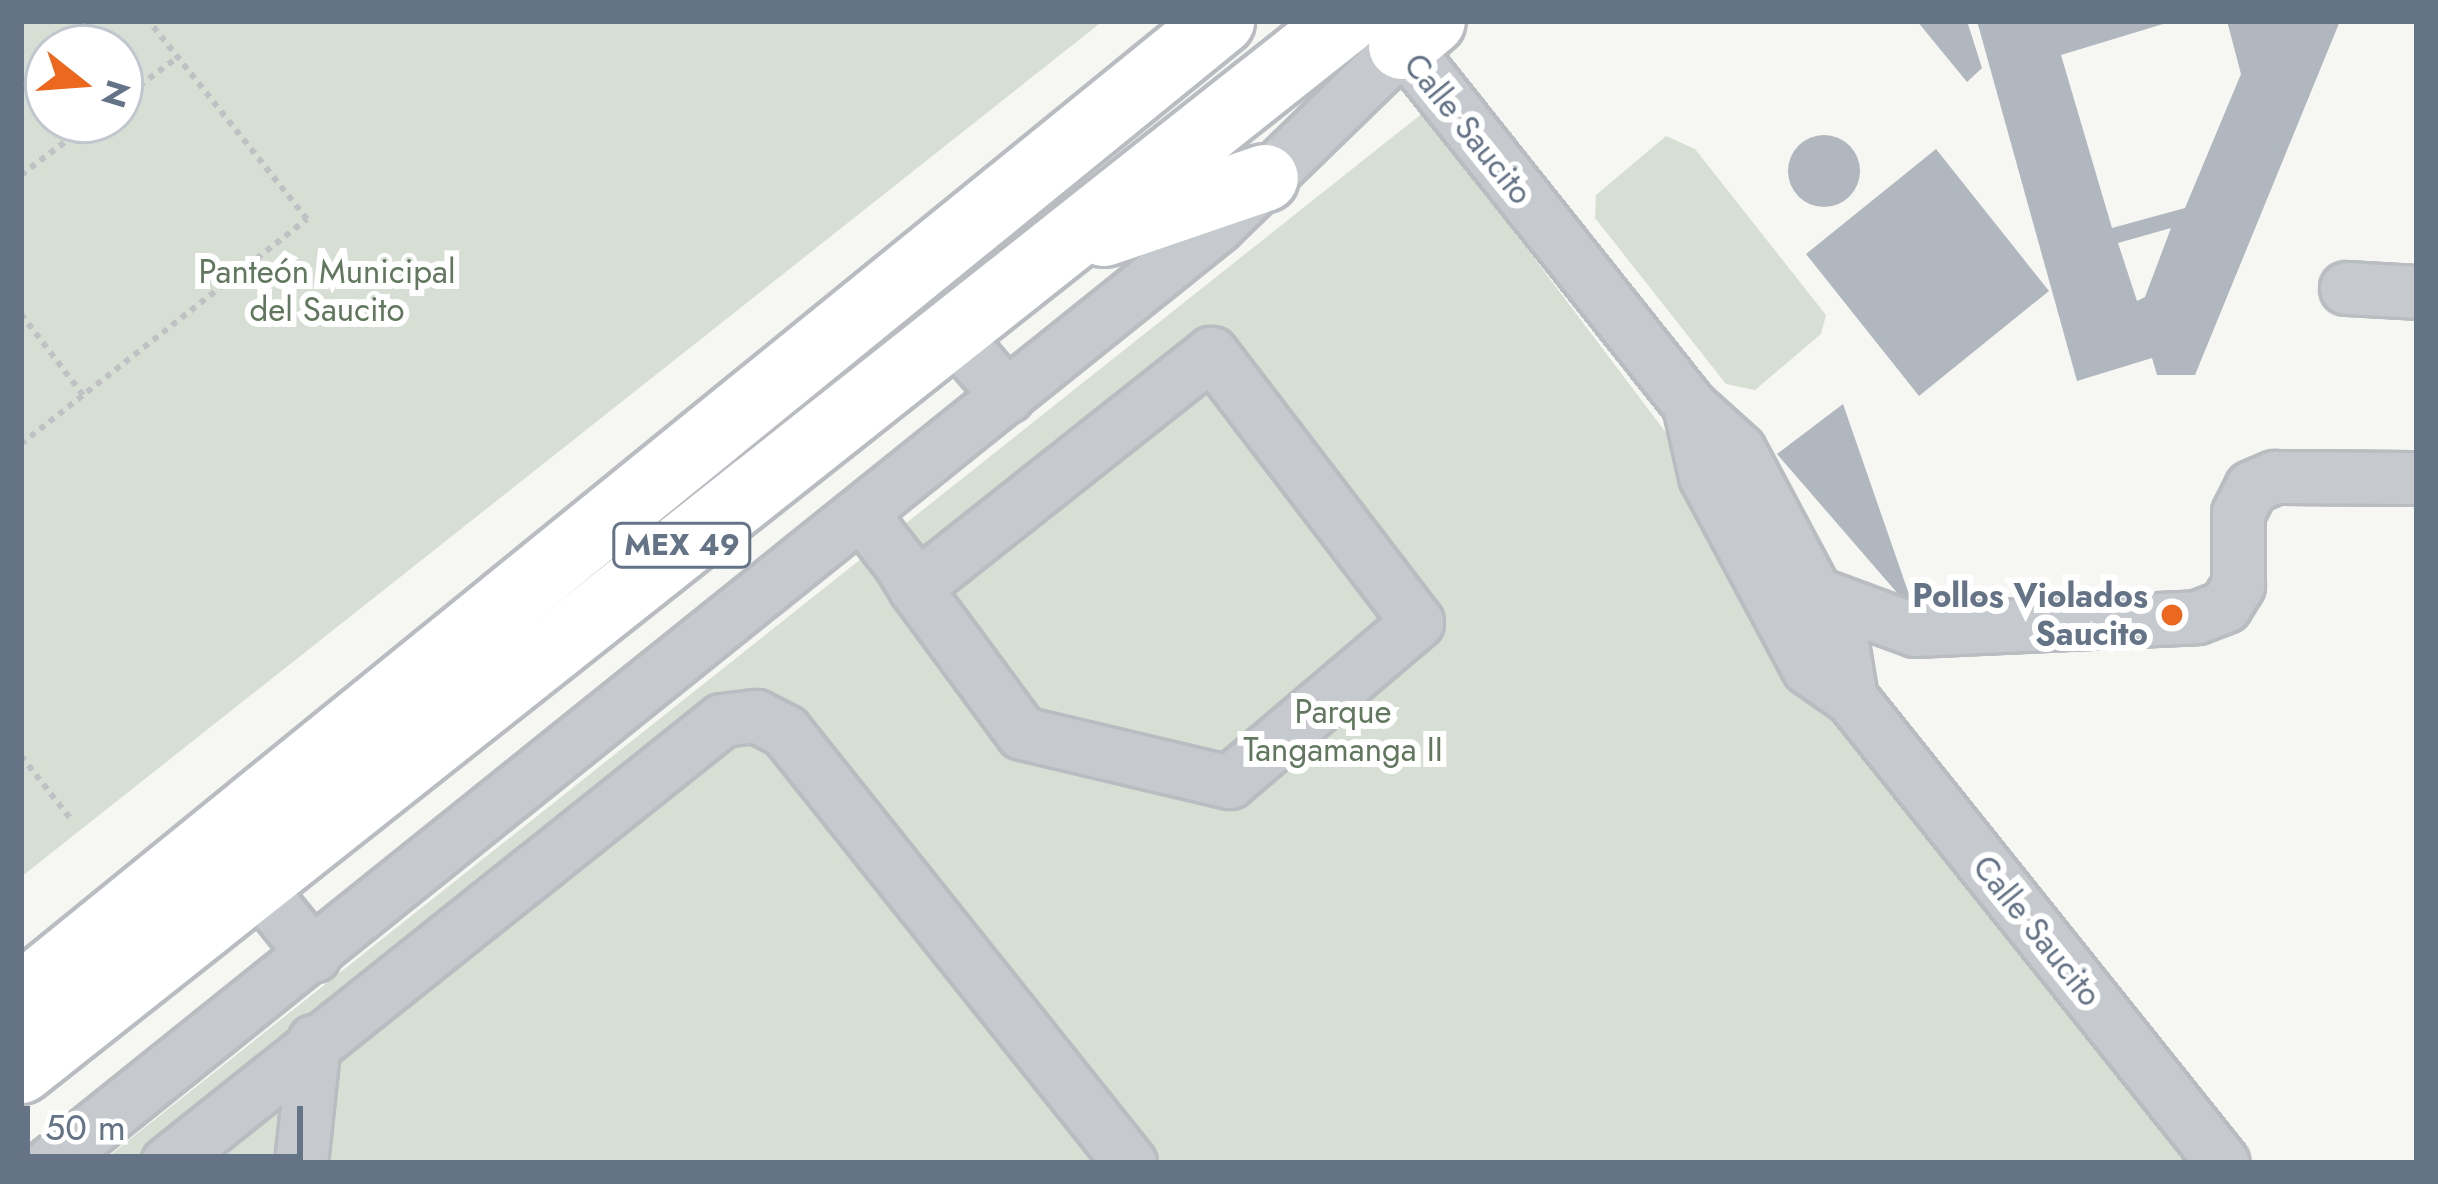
<!DOCTYPE html>
<html>
<head>
<meta charset="utf-8">
<style>
  body { margin:0 }
  #map { position:relative; width:2438px; height:1184px; overflow:hidden; background:#f6f7f3; font-family:Jost,sans-serif }
  div>[style] { position:absolute }
  .green>* { inset:0; background:#d7dfd4 }
  .building>* { inset:0; background:#b1b7be }
  .round { border-radius:50% }
  .path>* { height:6px; margin-top:-3px; transform-origin:0; background:repeating-linear-gradient(90deg,#c0c1c4 0 6px,transparent 0 12px) }
  .roads { filter:drop-shadow(3px 0 #b9bcc0) drop-shadow(-3px 0 #b9bcc0) drop-shadow(0 3px #b9bcc0) drop-shadow(0 -3px #b9bcc0) }
  .minor>* { height:51px; margin:-25.5px; padding:0 25.5px; transform-origin:25.5px; border-radius:25.5px; background:#c6c9cd }
  .major>* { height:66px; margin:-33px; padding:0 33px; transform-origin:33px; border-radius:33px; background:#fff }
  .dots>* { width:33px; height:33px; translate:-50% -50%; box-sizing:border-box; border:6px solid #fff; border-radius:50% }
  span { translate:-50% -50%; white-space:nowrap; text-align:center; line-height:1.15; -webkit-text-stroke:12px #fff; paint-order:stroke }
  .shield-label span { padding:3px 9px; background:#fff; border:3px solid; border-radius:9px; -webkit-text-stroke-width:0 }
  .shield-label { font-size:30px; color:#647386; font-weight:700 }
  .street-label { font-size:33px; color:#647386 }
  .park-label { font-size:33px; color:#61785f }
  .poi-label { font-size:33px; color:#647386; font-weight:700 }
  .right { translate:-100% -50%; text-align:right }
  .frame { position:absolute; inset:0; border:24px solid #647386; pointer-events:none }
  .north { position:absolute; left:24px; top:24px; width:120px; height:120px; box-sizing:border-box; background:#fff; border:3px solid #c1c7cf; border-radius:50%; rotate:107deg; font-size:33px; font-weight:700; line-height:48px; text-align:center; color:#647386 }
  .north::after { content:''; display:block; margin:auto; width:42px; height:54px; background:#ec681e; clip-path:polygon(50% 0,100% 100%,50% 72%,0 100%) }
  .scale { position:absolute; left:24px; top:1106px; width:279px; height:54px; box-sizing:border-box; border:6px solid #647386; border-top:0; padding-left:15px; font-size:36px; line-height:42px; white-space:nowrap; color:#647386; -webkit-text-stroke:9px #fff; paint-order:stroke }
</style>
</head>
<body>
<div id="map">
  <div class="green">
    <i style="clip-path:polygon(evenodd,21px 21px,1103px 21px,21px 877px,21px 21px,48px 48px,120px 48px,120px 120px,48px 120px,48px 48px)"></i>
    <i style="clip-path:polygon(1424px 112px,2217px 1163px,100px 1163px)"></i>
    <i style="clip-path:polygon(1666px 136px,1695px 149px,1826px 315px,1821px 334px,1755px 390px,1726px 384px,1595px 218px,1596px 195px)"></i>
  </div>
  <div class="building">
    <i style="clip-path:polygon(1917px 21px,1967px 21px,1982px 68px,1967px 82px)"></i>
    <i style="clip-path:polygon(evenodd,1977px 21px,2173px 21px,2061px 55px,2112px 228px,2185px 208px,2241px 74px,2227px 21px,2340px 21px,2195px 375px,2157px 375px,2152px 358px,2077px 381px,1977px 21px,2171px 228px,2145px 297px,2137px 301px,2118px 243px,2171px 228px)"></i>
    <i class="round" style="left:1788px;top:135px;width:72px;height:72px"></i>
    <i style="clip-path:polygon(1936px 149px,2049px 291px,1919px 396px,1806px 254px)"></i>
    <i style="clip-path:polygon(1843px 404px,1911px 600px,1905px 602px,1777px 454px)"></i>
  </div>
  <div class="path">
    <i style="left:120px;top:100px;width:72px;rotate:-36.6deg"></i>
    <i style="left:21px;top:175px;width:91px;rotate:-37deg"></i>
    <i style="left:21px;top:314px;width:102px;rotate:52.6deg"></i>
    <i style="left:21px;top:444px;width:364px;rotate:-38.2deg"></i>
    <i style="left:307px;top:219px;width:253px;rotate:-128.6deg"></i>
    <i style="left:21px;top:756px;width:79px;rotate:51.7deg"></i>
  </div>
  <div class="roads">
    <div class="minor">
      <i style="left:1384px;top:21px;width:490px;rotate:51.5deg"></i>
      <i style="left:1689px;top:405px;width:67px;rotate:42deg"></i>
      <i style="left:1739px;top:450px;width:219px;rotate:61.9deg"></i>
      <i style="left:1842px;top:643px;width:56px;rotate:80.7deg"></i>
      <i style="left:2346px;top:288px;width:71px;rotate:3.2deg"></i>
      <i style="left:951px;top:331px;width:86px;rotate:49.3deg"></i>
      <i style="left:1689px;top:405px;width:73px;rotate:77.3deg"></i>
      <i style="left:1705px;top:476px;width:218px;rotate:61.8deg"></i>
      <i style="left:1808px;top:668px;width:52px;rotate:34.9deg"></i>
      <i style="left:1851px;top:698px;width:595px;rotate:51.34deg"></i>
      <i style="left:864px;top:517px;width:57px;rotate:52.1deg"></i>
      <i style="left:899px;top:562px;width:31px;rotate:58deg"></i>
      <i style="left:915px;top:588px;width:180px;rotate:53.6deg"></i>
      <i style="left:1022px;top:733px;width:213px;rotate:13.3deg"></i>
      <i style="left:1229px;top:782px;width:247px;rotate:-40.4deg"></i>
      <i style="left:1417px;top:622px;width:339px;rotate:-127.4deg"></i>
      <i style="left:1211px;top:353px;width:378px;rotate:141.6deg"></i>
      <i style="left:1804px;top:589px;width:118px;rotate:20.3deg"></i>
      <i style="left:1915px;top:630px;width:282px;rotate:-2.6deg"></i>
      <i style="left:2197px;top:617px;width:30px;rotate:-21deg"></i>
      <i style="left:2225px;top:606px;width:25px;rotate:-58deg"></i>
      <i style="left:2238px;top:585px;width:72px;rotate:-90deg"></i>
      <i style="left:2238px;top:513px;width:29px;rotate:-63deg"></i>
      <i style="left:2251px;top:487px;width:26px;rotate:-23deg"></i>
      <i style="left:2275px;top:477px;width:142px;rotate:0.4deg"></i>
      <i style="left:256px;top:884px;width:92px;rotate:51.1deg"></i>
      <i style="left:50px;top:1163px;width:1497px;rotate:-38.76deg"></i>
      <i style="left:1217px;top:226px;width:258px;rotate:-44.2deg"></i>
      <i style="left:167px;top:1163px;width:710px;rotate:-38.6deg"></i>
      <i style="left:722px;top:720px;width:34px;rotate:-7deg"></i>
      <i style="left:756px;top:716px;width:33px;rotate:27deg"></i>
      <i style="left:785px;top:731px;width:553px;rotate:51.39deg"></i>
      <i style="left:301px;top:1163px;width:123px;rotate:-83.9deg"></i>
    </div>
    <div class="major">
      <i style="left:1402px;top:46px;width:39px;rotate:-40deg"></i>
      <i style="left:1104px;top:233px;width:170px;rotate:-18.9deg"></i>
      <i style="left:21px;top:997px;width:1547px;rotate:-39.12deg"></i>
      <i style="left:21px;top:1070px;width:1689px;rotate:-38.39deg"></i>
    </div>
  </div>
  <div class="dots">
    <i style="left:2172px;top:615px;background:#ec681e"></i>
  </div>
  <div class="shield-label">
    <span style="left:682px;top:545px">MEX 49</span>
  </div>
  <div class="street-label">
    <span style="left:1468px;top:129px;rotate:51deg">Calle Saucito</span>
    <span style="left:2037px;top:931px;rotate:51deg">Calle Saucito</span>
  </div>
  <div class="park-label">
    <span style="left:327px;top:291px">Panteón Municipal<br>del Saucito</span>
    <span style="left:1343px;top:731px">Parque<br>Tangamanga II</span>
  </div>
  <div class="poi-label">
    <span class="right" style="left:2148px;top:615px">Pollos Violados<br>Saucito</span>
  </div>
  <div class="frame"></div>
  <div class="north">N</div>
  <div class="scale">50 m</div>
</div>
</body>
</html>
